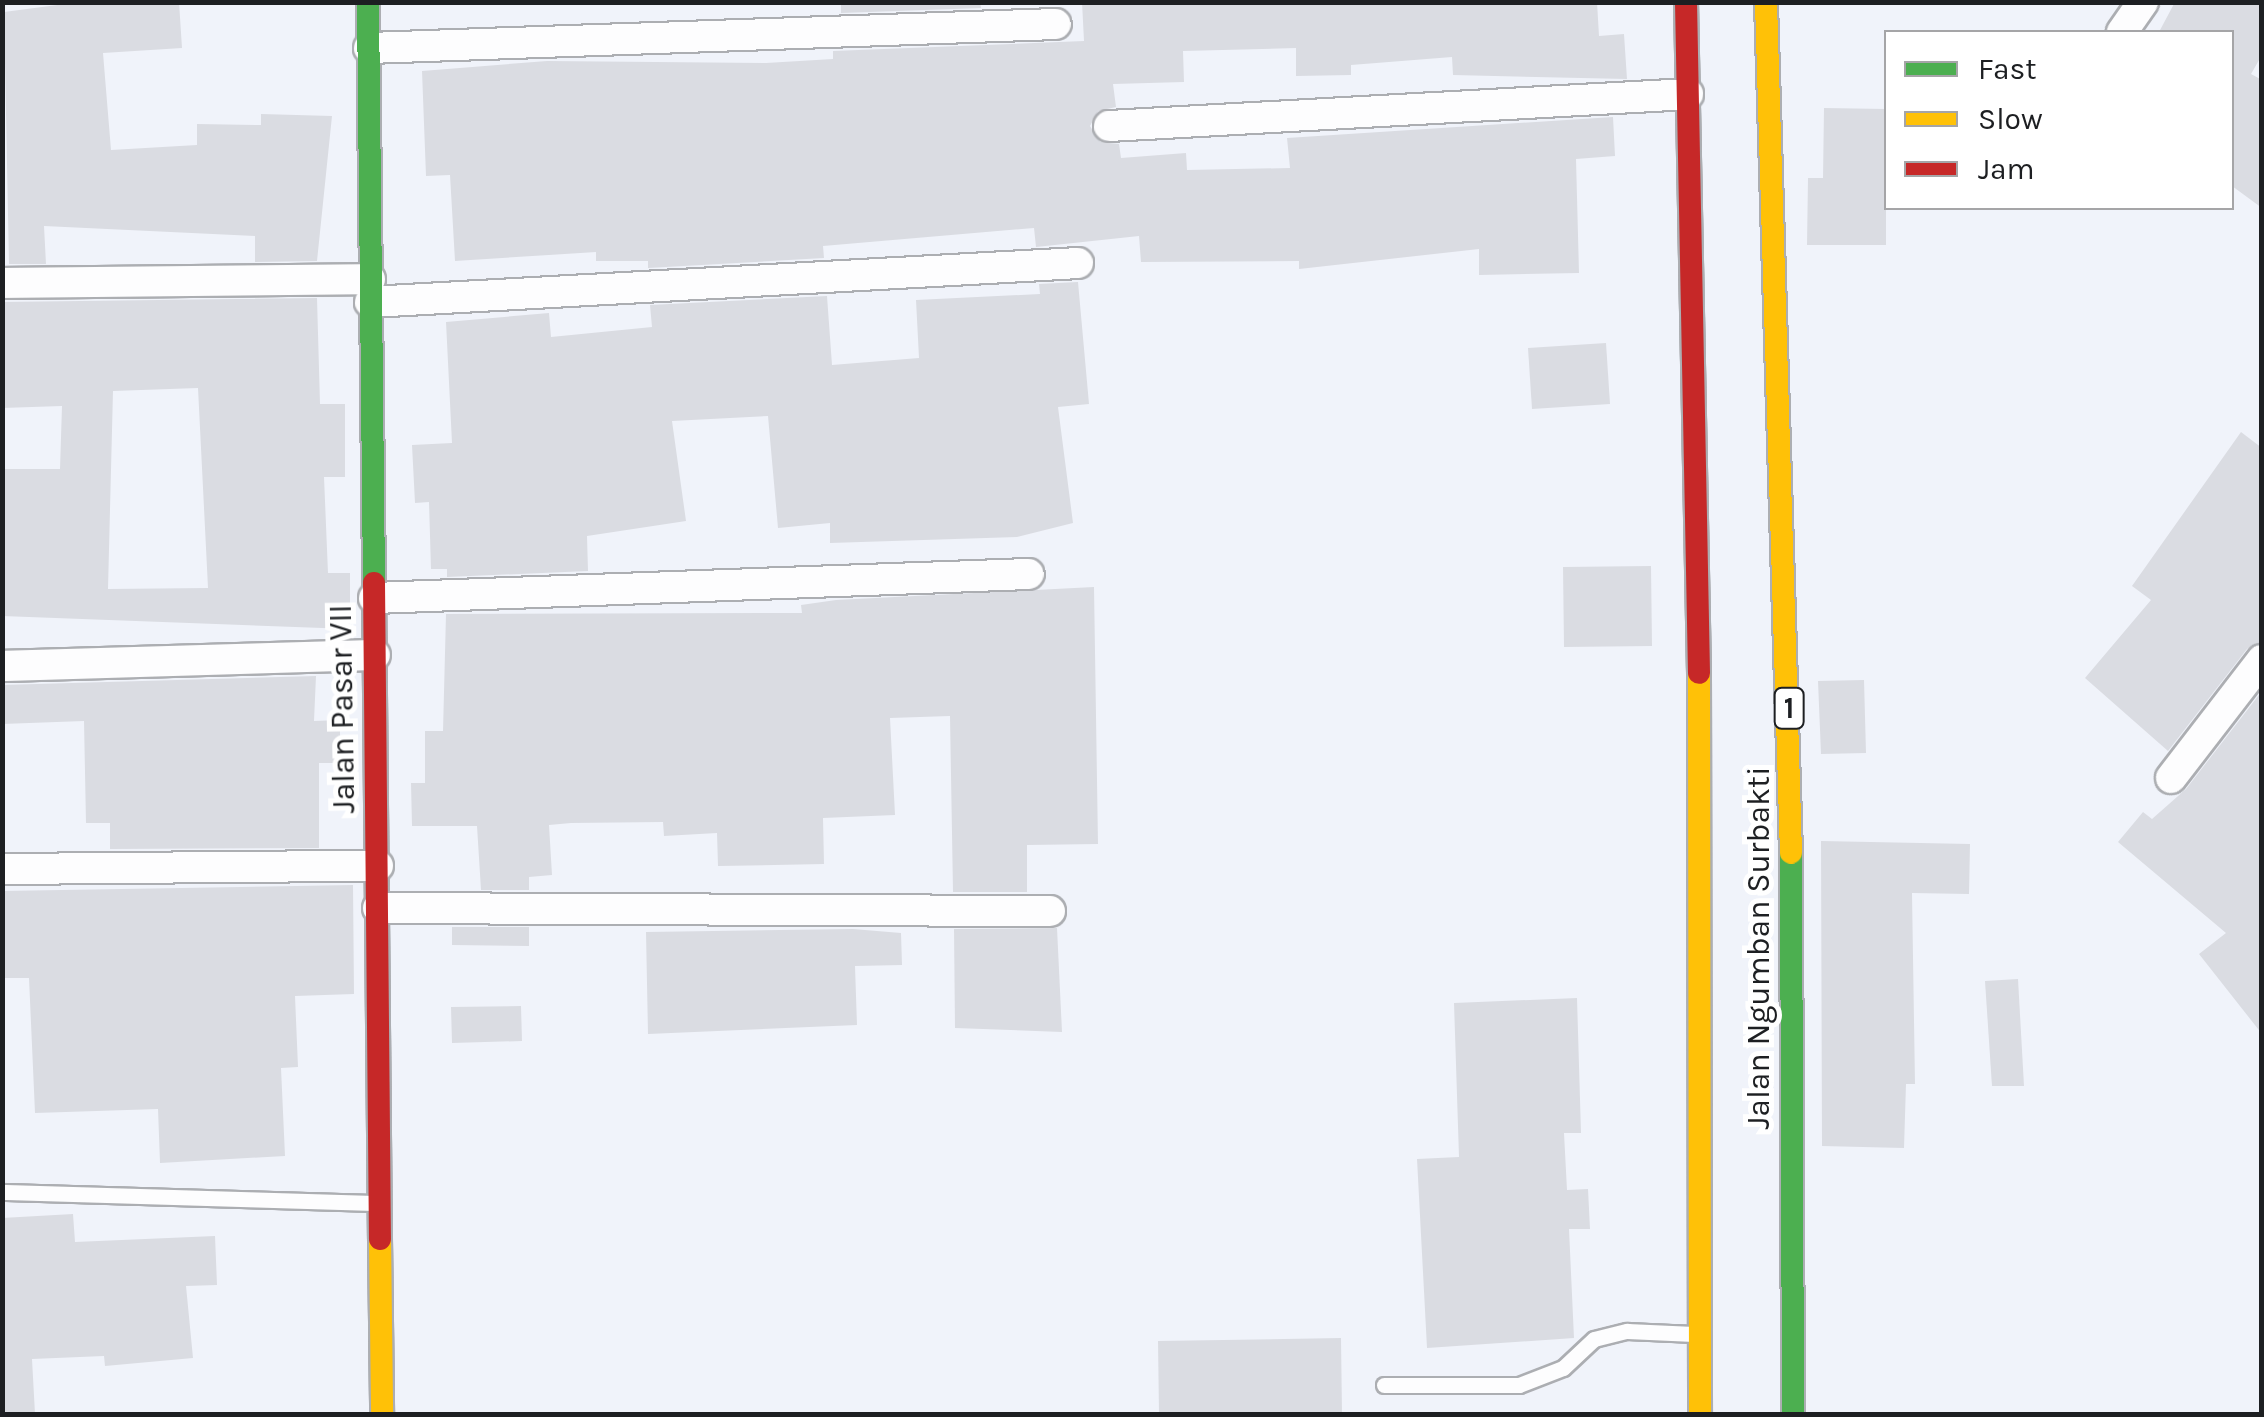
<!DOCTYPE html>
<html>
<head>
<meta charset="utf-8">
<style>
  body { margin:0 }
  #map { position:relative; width:2264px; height:1417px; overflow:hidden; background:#f0f3fa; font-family:Karla,sans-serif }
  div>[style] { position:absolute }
  .building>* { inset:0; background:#dadce2 }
  .roads { filter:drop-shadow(2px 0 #acaeb2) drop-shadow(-2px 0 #acaeb2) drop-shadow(0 2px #acaeb2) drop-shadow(0 -2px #acaeb2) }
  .lane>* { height:15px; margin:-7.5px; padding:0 7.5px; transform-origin:7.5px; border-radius:7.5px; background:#fdfdfe }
  .street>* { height:30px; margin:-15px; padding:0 15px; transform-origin:15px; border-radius:15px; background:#fdfdfe }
  .fast>* { height:22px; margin:-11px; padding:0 11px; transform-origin:11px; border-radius:11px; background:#4caf50 }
  .slow>* { height:22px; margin:-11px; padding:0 11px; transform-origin:11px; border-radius:11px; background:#ffc107 }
  .jam>* { height:22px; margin:-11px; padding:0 11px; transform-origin:11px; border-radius:11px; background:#c62828 }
  span { translate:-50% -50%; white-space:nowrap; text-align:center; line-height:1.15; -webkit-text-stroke:10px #fff; paint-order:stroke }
  .shield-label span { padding:2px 8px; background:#fff; border:2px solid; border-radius:8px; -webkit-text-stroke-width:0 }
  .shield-label { font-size:30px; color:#1d1f22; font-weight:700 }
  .street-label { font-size:32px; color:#1d1f22 }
  .frame { position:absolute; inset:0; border:5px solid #1d1f22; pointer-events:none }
  .legend { position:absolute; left:1884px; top:30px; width:350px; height:180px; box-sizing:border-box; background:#fff; border:2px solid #a5a5a7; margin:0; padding:12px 18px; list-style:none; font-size:30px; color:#1d1f22 }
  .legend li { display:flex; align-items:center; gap:20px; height:50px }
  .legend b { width:50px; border:2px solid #a5a5a7 }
</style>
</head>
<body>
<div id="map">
  <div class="building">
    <i style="clip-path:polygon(80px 2px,179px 2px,182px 48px,103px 53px,111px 150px,197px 145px,197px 124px,261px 125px,261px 114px,332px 116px,317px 261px,255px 262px,255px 236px,44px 226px,46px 264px,9px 264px,4px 12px)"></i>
    <i style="clip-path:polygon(841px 2px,980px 2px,981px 8px,841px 13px)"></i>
    <i style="clip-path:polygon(1082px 2px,1597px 2px,1599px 36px,1624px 34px,1627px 79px,1453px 75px,1452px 57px,1351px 65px,1351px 75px,1296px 76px,1296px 48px,1183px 51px,1184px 82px,1113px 84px,1116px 107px,1098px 111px,1090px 126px,1100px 142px,1119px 144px,1121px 158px,1186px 153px,1187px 170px,1290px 168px,1287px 138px,1613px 117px,1615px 156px,1576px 159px,1579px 273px,1479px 275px,1479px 249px,1299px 269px,1299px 261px,1141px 262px,1139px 236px,1036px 247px,1034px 228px,823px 246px,824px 258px,648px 268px,648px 261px,596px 261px,596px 252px,455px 261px,450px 175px,426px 176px,422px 71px,547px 61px,766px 63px,833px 59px,833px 51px,1084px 41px)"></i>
    <i style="clip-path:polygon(2175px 2px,2262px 2px,2262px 55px,2251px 74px,2262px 80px,2262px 208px,2232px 186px,2232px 32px,2159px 32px)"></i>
    <i style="clip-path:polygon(1824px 108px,1886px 109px,1886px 245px,1807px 245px,1808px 178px,1823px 178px)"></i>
    <i style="clip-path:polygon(1078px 282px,1089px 404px,1058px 407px,1073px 523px,1017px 537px,830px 543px,830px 523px,778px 528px,768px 416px,672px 421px,686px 521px,587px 536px,588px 571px,447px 577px,447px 569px,431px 569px,429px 502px,415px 503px,412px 445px,452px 443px,446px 322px,549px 313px,551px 337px,652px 327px,650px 305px,827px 296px,832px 365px,919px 358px,916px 300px,1040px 294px,1039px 284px)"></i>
    <i style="clip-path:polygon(evenodd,317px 298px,320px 404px,345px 404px,345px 477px,324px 477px,328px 573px,350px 573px,350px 629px,2px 616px,2px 469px,60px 469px,62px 406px,2px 408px,2px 302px,317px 298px,198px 388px,208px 588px,108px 589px,113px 391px,198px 388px)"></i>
    <i style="clip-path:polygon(1606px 343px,1610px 404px,1532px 409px,1528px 348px)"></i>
    <i style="clip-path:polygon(2241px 432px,2262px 448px,2262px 642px,2247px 649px,2168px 751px,2085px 678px,2151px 600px,2132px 586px)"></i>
    <i style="clip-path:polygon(1651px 566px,1652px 646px,1564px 647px,1563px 567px)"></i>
    <i style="clip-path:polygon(1094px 587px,1098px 844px,1027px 845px,1027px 892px,953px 892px,950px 716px,890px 718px,895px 815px,823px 818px,824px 864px,718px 866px,717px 833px,664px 836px,663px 822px,571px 823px,549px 825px,552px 875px,529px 877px,529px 890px,481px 890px,477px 826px,412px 826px,411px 783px,425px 783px,425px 731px,443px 731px,446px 614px,802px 613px,801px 605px,836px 600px)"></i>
    <i style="clip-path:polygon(316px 676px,314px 721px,340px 720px,340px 763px,319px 763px,319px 848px,110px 849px,110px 823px,86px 823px,84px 721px,2px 724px,2px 685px)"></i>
    <i style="clip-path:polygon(1864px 680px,1866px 753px,1821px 754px,1818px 681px)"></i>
    <i style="clip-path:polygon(2262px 691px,2262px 1034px,2199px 954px,2226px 933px,2118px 842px,2143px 812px,2152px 819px,2186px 789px)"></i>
    <i style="clip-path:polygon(1821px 841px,1970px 844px,1969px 894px,1912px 893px,1915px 1084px,1906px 1084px,1904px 1148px,1822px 1146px)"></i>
    <i style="clip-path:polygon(353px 885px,354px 994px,295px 996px,298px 1067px,281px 1068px,285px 1156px,160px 1163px,158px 1109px,35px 1113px,29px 978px,3px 978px,2px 891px)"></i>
    <i style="clip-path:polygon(452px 927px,529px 927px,529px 946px,452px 945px)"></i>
    <i style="clip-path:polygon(1057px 928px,1062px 1032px,955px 1028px,954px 929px)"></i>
    <i style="clip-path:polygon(853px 929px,901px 933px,902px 965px,855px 966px,857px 1025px,648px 1034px,646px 932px)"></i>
    <i style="clip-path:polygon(2018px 979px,2024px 1086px,1992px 1086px,1985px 981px)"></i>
    <i style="clip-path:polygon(1577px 998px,1581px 1133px,1564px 1133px,1567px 1190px,1588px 1189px,1590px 1229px,1569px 1229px,1574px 1338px,1427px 1348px,1417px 1159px,1459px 1157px,1454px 1003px)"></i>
    <i style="clip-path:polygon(521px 1006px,522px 1041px,452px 1043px,451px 1007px)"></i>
    <i style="clip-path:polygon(73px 1214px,75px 1242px,215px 1236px,217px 1285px,186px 1286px,193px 1358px,105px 1366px,104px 1356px,32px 1359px,35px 1414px,2px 1414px,2px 1218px)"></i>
    <i style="clip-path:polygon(1341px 1338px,1342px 1414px,1159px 1414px,1158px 1341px)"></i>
  </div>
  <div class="roads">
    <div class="lane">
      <i style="left:2px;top:1192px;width:373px;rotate:1.7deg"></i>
      <i style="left:1384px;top:1385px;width:135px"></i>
      <i style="left:1519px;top:1385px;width:47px;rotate:-21.1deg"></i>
      <i style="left:1563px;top:1368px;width:42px;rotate:-43.1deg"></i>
      <i style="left:1594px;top:1339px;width:34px;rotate:-14deg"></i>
      <i style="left:1627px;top:1331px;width:67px;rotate:2.6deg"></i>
    </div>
    <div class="street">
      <i style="left:2122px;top:32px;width:37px;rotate:-55deg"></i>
      <i style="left:369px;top:48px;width:687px;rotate:-2deg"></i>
      <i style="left:1109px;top:126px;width:580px;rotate:-3.16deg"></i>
      <i style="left:2px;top:283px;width:368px;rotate:-0.6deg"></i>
      <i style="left:370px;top:302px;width:709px;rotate:-3.15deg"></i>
      <i style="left:374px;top:598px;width:655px;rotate:-2.1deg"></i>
      <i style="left:2px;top:666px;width:373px;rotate:-1.7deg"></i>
      <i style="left:2171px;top:778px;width:149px;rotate:-52.4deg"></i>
      <i style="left:2px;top:869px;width:376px;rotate:-0.5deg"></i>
      <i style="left:378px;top:908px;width:672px;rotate:0.26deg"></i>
    </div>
    <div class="fast">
      <i style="left:368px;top:2px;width:581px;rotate:89.41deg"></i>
      <i style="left:1791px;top:853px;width:561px;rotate:89.8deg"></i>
    </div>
    <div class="slow">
      <i style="left:1766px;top:2px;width:851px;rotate:88.32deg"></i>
      <i style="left:1699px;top:673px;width:741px;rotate:89.92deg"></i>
      <i style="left:380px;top:1239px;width:175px;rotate:89.3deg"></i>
    </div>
    <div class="jam">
      <i style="left:1686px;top:2px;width:671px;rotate:88.89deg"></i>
      <i style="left:374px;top:583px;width:656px;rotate:89.48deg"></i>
    </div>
  </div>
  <div class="shield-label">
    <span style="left:1789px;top:708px">1</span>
  </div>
  <div class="street-label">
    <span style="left:343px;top:709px;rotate:-91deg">Jalan Pasar VII</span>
    <span style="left:1759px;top:948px;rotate:-90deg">Jalan Ngumban Surbakti</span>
  </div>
  <div class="frame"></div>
  <ul class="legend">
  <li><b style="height:12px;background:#4caf50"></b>Fast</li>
  <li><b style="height:12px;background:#ffc107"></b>Slow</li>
  <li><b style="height:12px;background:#c62828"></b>Jam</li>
  </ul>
</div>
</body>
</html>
